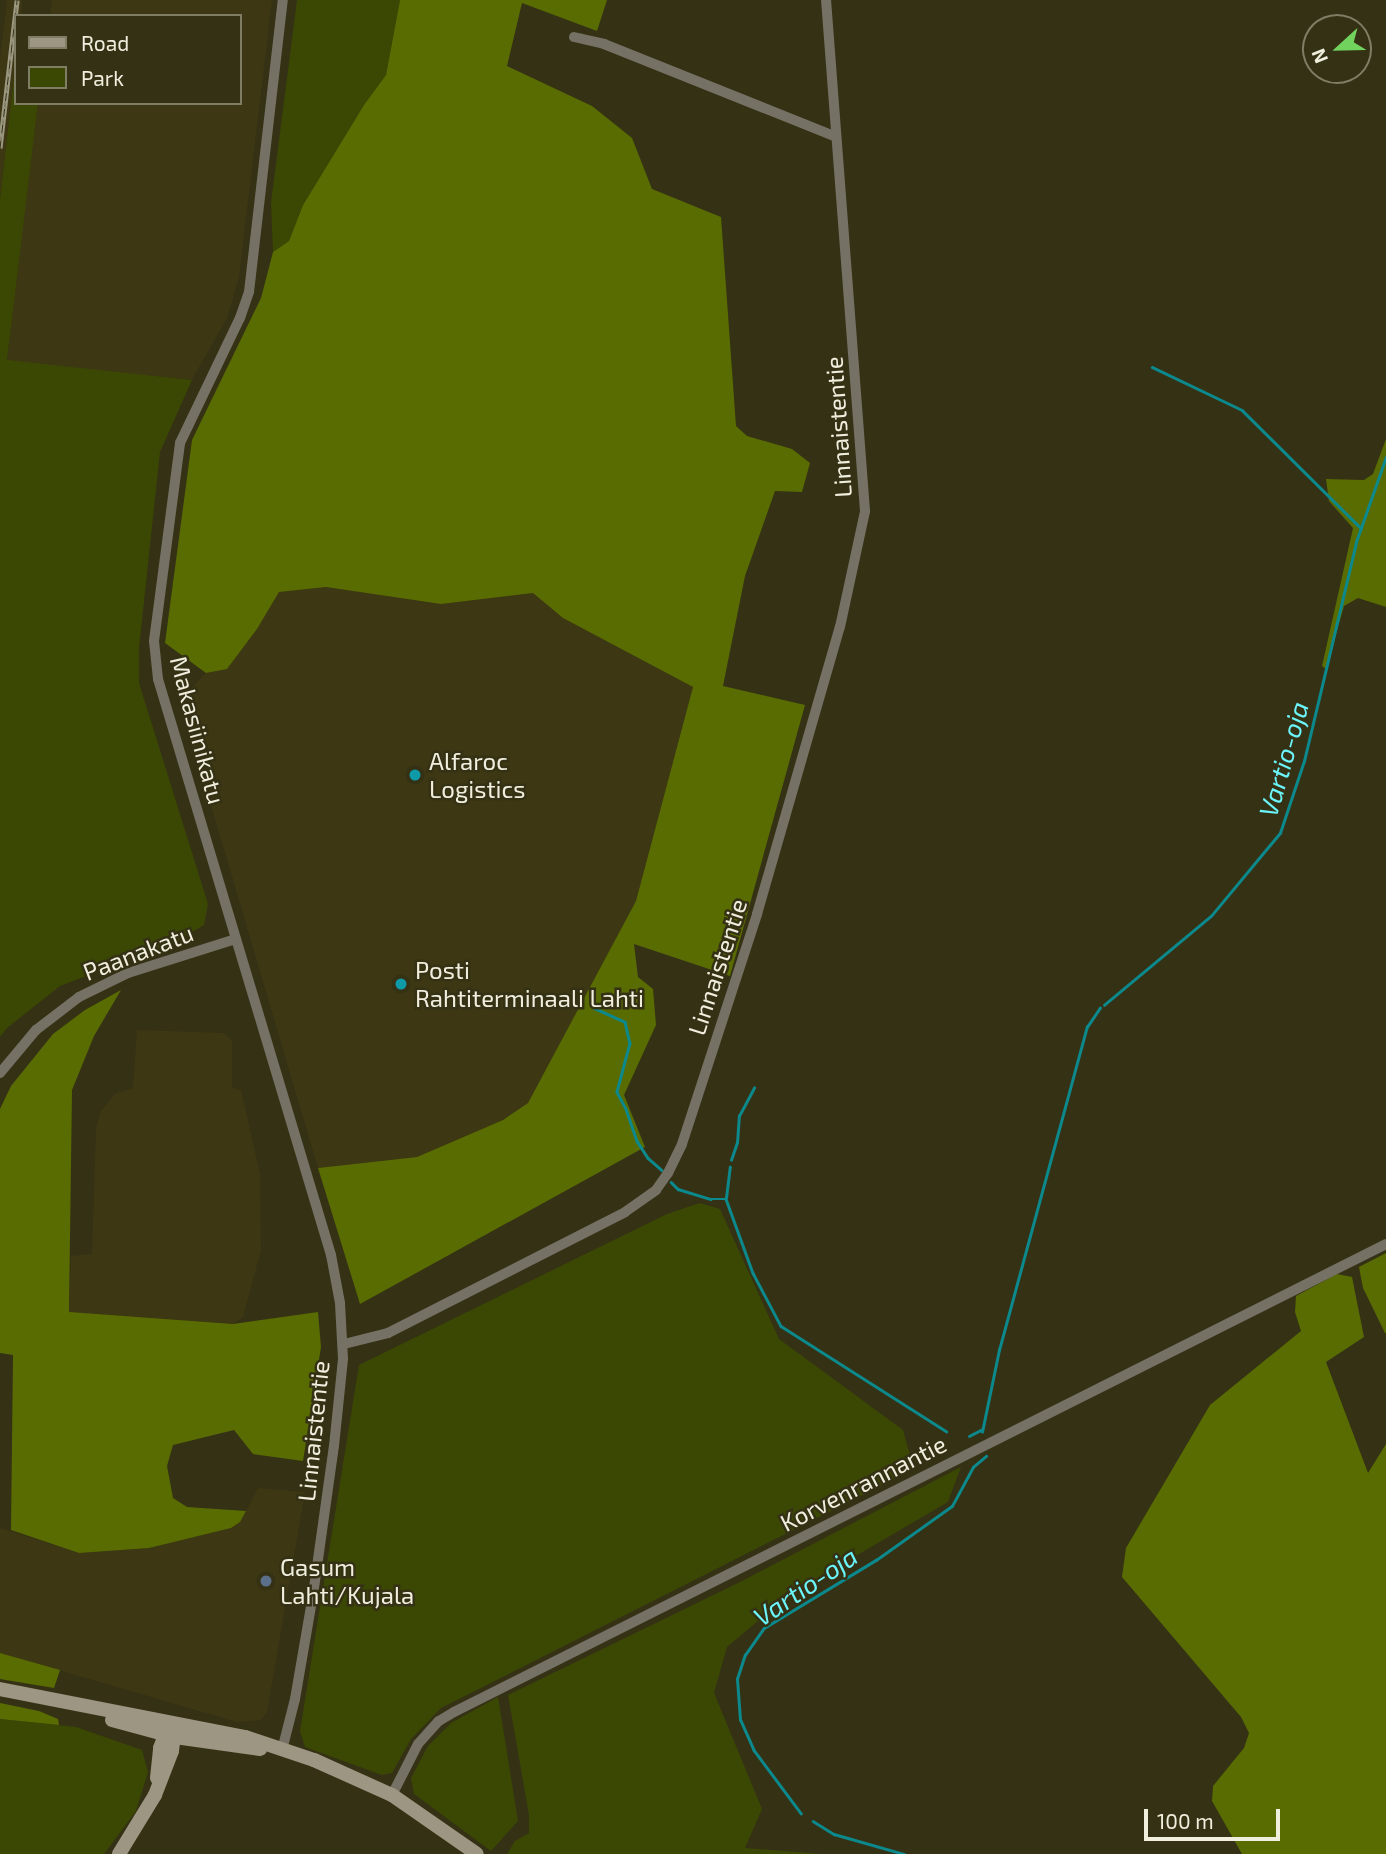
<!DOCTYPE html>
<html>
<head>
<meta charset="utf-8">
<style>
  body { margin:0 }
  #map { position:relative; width:1386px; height:1854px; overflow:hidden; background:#353115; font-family:"Exo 2",sans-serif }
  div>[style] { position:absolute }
  .built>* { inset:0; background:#3d3713 }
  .green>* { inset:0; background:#3b4803 }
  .forest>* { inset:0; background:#596c02 }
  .stream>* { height:2.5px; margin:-1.25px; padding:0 1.25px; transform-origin:1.25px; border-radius:1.25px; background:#0c898c }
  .street>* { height:10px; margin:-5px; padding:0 5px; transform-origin:5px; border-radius:5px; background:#767165 }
  .secondary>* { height:14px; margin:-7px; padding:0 7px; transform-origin:7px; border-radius:7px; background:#9d9682 }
  .rail>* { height:5px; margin-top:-2.5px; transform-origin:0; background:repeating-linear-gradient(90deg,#353115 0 8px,#9c9983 0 16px); box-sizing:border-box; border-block:2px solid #9c9983 }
  .dots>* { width:19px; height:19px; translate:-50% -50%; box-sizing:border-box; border:4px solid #353115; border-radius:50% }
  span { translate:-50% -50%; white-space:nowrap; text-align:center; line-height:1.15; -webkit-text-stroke:5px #353115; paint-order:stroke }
  .street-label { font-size:24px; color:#f0eedd }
  .poi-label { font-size:24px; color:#f0eedd }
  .left { translate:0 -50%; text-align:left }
  .water-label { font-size:26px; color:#6bf4f9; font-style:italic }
  .legend { position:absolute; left:14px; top:14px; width:228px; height:91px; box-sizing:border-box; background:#353115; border:2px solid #807d65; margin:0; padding:9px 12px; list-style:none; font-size:21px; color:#f0eedd }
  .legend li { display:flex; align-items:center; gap:14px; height:35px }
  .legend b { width:35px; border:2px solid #807d65 }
  .north { position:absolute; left:1302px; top:14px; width:70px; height:70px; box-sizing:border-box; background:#353115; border:2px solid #807d65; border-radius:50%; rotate:248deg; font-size:19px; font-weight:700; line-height:28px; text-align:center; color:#f0eedd }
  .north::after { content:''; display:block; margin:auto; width:24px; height:32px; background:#71d35e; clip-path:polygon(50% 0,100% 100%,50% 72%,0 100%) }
  .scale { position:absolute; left:1144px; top:1809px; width:136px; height:32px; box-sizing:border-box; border:4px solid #f0eedd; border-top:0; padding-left:9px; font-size:21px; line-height:24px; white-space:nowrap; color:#f0eedd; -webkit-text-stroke:5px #353115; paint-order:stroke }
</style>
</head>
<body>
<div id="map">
  <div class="built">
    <i style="clip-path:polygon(7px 0,22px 0,21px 16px,16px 16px,16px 59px,0 200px,0 61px)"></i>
    <i style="clip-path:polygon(52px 0,272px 0,239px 277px,227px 318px,192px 380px,7px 361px,17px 265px,38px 103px,240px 103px,240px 16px,50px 16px)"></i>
    <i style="clip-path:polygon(326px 587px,441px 604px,533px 593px,563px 618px,693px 687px,636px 901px,528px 1103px,503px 1120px,417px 1157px,318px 1168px,180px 700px,206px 673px,227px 669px,257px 629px,279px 592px)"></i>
    <i style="clip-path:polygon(137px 1030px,224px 1033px,232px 1041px,232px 1088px,241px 1090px,260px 1174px,261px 1250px,243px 1317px,233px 1324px,69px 1313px,71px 1256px,92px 1254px,96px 1128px,101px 1111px,115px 1094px,133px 1088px)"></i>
    <i style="clip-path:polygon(258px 1488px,305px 1492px,267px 1712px,261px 1720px,237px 1722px,0 1653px,0 1528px,79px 1553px,149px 1548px,240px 1522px)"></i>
  </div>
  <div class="green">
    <i style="clip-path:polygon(297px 0,400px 0,386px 75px,364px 105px,303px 205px,289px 241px,273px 252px,271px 203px)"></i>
    <i style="clip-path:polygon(16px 59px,16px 103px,38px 103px,7px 360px,192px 380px,160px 452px,139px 648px,139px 683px,208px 904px,204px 925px,177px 941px,60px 986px,7px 1028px,0 1037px,0 200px)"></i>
    <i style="clip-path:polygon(700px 1203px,720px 1209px,779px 1339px,903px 1430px,914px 1469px,441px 1708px,411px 1739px,392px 1773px,382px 1775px,305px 1747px,300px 1731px,359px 1365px,667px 1214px)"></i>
    <i style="clip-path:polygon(961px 1467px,948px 1502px,789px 1595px,727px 1647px,714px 1693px,762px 1809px,745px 1848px,821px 1854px,507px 1854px,515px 1841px,529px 1833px,529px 1815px,508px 1695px,738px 1583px)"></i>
    <i style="clip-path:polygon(498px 1697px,518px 1821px,491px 1851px,414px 1794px,411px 1778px,428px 1746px,451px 1723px)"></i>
    <i style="clip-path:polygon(0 1719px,76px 1727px,142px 1750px,148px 1772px,136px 1811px,104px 1854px,0 1854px)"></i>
  </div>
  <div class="forest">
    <i style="clip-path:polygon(400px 0,607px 0,597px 31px,522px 3px,507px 66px,592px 106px,632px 138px,652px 189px,721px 217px,736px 426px,747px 436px,792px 449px,810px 463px,802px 492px,775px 491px,745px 576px,723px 686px,805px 705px,730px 976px,634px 944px,638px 977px,653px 989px,656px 1025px,624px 1095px,645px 1147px,360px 1304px,318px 1168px,417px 1157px,503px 1120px,528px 1103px,636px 901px,693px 687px,563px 618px,533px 593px,441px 604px,326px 587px,279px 592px,257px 629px,227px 669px,206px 673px,165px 643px,192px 440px,261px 298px,273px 252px,289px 241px,303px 205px,364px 105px,386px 75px)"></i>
    <i style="clip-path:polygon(1386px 439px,1386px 607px,1358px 598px,1344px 606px,1326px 669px,1322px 666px,1353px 528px,1329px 501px,1326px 479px,1364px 480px,1373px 474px)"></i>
    <i style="clip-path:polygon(121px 990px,94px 1036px,72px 1090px,69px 1312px,233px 1324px,318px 1312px,321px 1347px,303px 1461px,253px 1454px,234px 1430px,173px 1445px,167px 1466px,173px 1498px,187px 1507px,246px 1511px,240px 1522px,231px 1528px,149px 1548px,79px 1553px,11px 1530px,13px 1355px,0 1353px,0 1109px,11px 1086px,53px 1034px,85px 1010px)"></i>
    <i style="clip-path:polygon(1386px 1253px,1386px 1333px,1385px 1333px,1363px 1288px,1359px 1267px)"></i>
    <i style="clip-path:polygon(1337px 1274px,1352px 1277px,1364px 1337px,1326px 1362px,1368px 1473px,1386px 1444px,1386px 1854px,1242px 1854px,1212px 1801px,1213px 1786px,1244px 1748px,1249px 1733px,1241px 1717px,1122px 1577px,1126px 1548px,1210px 1405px,1301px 1331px,1295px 1312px,1296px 1296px)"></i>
    <i style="clip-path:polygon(0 1653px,60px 1670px,54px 1688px,0 1679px)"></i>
    <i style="clip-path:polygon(0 1703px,39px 1711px,58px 1719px,59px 1725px,0 1719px)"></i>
  </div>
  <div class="stream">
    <i style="left:1152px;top:367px;width:100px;rotate:25.5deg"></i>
    <i style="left:1242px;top:410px;width:168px;rotate:44.8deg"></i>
    <i style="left:1104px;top:1005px;width:139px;rotate:-39.8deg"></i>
    <i style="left:1211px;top:916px;width:108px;rotate:-50.3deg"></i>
    <i style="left:1280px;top:833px;width:76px;rotate:-71.6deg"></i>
    <i style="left:1304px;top:761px;width:225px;rotate:-76.6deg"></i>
    <i style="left:1356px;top:542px;width:90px;rotate:-70.6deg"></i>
    <i style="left:594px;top:1008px;width:34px;rotate:24deg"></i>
    <i style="left:625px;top:1022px;width:22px;rotate:77deg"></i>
    <i style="left:630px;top:1043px;width:51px;rotate:104.9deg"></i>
    <i style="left:617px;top:1092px;width:19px;rotate:62deg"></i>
    <i style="left:626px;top:1109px;width:34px;rotate:71deg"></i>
    <i style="left:637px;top:1141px;width:20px;rotate:57deg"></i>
    <i style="left:648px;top:1158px;width:18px;rotate:41deg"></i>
    <i style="left:731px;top:1160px;width:18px;rotate:-71deg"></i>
    <i style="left:737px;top:1143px;width:27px;rotate:-86deg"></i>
    <i style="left:739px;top:1116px;width:32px;rotate:-62deg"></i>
    <i style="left:671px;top:1182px;width:10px;rotate:45deg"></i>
    <i style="left:678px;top:1189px;width:34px;rotate:17deg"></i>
    <i style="left:711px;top:1199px;width:15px"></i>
    <i style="left:726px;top:1199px;width:79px;rotate:70deg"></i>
    <i style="left:753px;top:1273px;width:60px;rotate:62.2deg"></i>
    <i style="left:781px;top:1326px;width:196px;rotate:32.5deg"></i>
    <i style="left:726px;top:1198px;width:31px;rotate:-83deg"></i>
    <i style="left:982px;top:1432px;width:84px;rotate:-78.3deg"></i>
    <i style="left:999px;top:1350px;width:335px;rotate:-74.8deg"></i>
    <i style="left:1087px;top:1027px;width:23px;rotate:-56deg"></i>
    <i style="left:969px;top:1436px;width:13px;rotate:-27deg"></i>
    <i style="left:801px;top:1814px;width:79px;rotate:-126.7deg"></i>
    <i style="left:754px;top:1751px;width:34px;rotate:-114deg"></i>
    <i style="left:740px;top:1720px;width:41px;rotate:-94.2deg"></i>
    <i style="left:737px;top:1679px;width:25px;rotate:-72deg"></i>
    <i style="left:745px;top:1655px;width:33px;rotate:-55deg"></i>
    <i style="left:764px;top:1628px;width:131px;rotate:-31.3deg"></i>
    <i style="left:876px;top:1560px;width:93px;rotate:-35.4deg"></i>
    <i style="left:952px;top:1506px;width:44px;rotate:-61.7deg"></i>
    <i style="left:973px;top:1467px;width:17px;rotate:-40deg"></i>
    <i style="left:813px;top:1821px;width:25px;rotate:32deg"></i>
    <i style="left:834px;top:1834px;width:73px;rotate:15.9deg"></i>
  </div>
  <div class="street">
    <i style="left:574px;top:37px;width:31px;rotate:13deg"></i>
    <i style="left:604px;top:44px;width:250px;rotate:21.8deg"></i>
    <i style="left:0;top:1073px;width:56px;rotate:-50.1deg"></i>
    <i style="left:36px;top:1030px;width:54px;rotate:-37.5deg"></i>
    <i style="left:79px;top:997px;width:55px;rotate:-26.1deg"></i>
    <i style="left:128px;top:973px;width:113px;rotate:-17.5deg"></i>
    <i style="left:344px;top:1344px;width:45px;rotate:-14deg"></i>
    <i style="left:388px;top:1333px;width:266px;rotate:-27deg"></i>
    <i style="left:625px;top:1212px;width:38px;rotate:-35deg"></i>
    <i style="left:656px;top:1190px;width:21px;rotate:-55deg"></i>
    <i style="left:668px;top:1173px;width:32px;rotate:-64deg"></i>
    <i style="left:682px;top:1144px;width:242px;rotate:-71.9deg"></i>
    <i style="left:757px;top:914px;width:299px;rotate:-73.9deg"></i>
    <i style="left:840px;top:627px;width:119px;rotate:-77.8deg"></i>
    <i style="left:865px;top:511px;width:512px;rotate:-94.36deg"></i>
    <i style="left:282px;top:1750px;width:53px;rotate:-75.7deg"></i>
    <i style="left:295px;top:1699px;width:106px;rotate:-80.2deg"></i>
    <i style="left:313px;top:1595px;width:150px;rotate:-82deg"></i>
    <i style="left:334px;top:1446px;width:87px;rotate:-84.1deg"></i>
    <i style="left:343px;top:1359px;width:56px;rotate:-93.1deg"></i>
    <i style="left:340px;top:1303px;width:49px;rotate:-100.6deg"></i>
    <i style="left:331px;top:1255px;width:601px;rotate:-106.72deg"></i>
    <i style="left:158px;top:679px;width:38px;rotate:-96deg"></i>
    <i style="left:154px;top:641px;width:200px;rotate:-82.5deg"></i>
    <i style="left:180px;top:443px;width:139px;rotate:-64.4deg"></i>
    <i style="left:240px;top:318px;width:28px;rotate:-71deg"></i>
    <i style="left:249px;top:292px;width:294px;rotate:-83.4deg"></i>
    <i style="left:392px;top:1795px;width:57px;rotate:-63deg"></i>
    <i style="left:418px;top:1744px;width:31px;rotate:-48deg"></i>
    <i style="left:439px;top:1721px;width:17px;rotate:-31deg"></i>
    <i style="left:454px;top:1712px;width:1043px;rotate:-26.66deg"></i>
  </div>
  <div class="secondary">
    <i style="left:0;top:1689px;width:250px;rotate:11.1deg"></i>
    <i style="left:245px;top:1737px;width:73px;rotate:18.4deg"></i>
    <i style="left:314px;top:1760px;width:85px;rotate:24.2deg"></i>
    <i style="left:392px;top:1795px;width:103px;rotate:34.8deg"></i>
    <i style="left:112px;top:1720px;width:65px;rotate:15.1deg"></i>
    <i style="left:175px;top:1737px;width:86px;rotate:8deg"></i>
    <i style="left:157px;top:1778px;width:30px;rotate:-84deg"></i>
    <i style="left:160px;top:1748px;width:22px;rotate:-69deg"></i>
    <i style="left:119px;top:1854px;width:69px;rotate:-58.6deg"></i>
    <i style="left:155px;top:1795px;width:47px;rotate:-68.9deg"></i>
    <i style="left:172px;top:1751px;width:23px;rotate:-83deg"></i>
  </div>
  <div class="rail">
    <i style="left:0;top:148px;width:149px;rotate:-83.4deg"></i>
  </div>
  <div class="dots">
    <i style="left:415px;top:775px;background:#0f9aa8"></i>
    <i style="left:401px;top:984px;background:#0f9aa8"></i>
    <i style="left:266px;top:1581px;background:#5c6f8a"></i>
  </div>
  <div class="street-label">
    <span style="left:838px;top:427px;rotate:-94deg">Linnaistentie</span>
    <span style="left:198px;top:730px;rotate:75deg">Makasiinikatu</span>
    <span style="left:138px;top:952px;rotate:-21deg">Paanakatu</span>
    <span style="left:717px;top:967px;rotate:-72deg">Linnaistentie</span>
    <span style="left:313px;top:1431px;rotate:-84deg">Linnaistentie</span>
    <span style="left:863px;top:1483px;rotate:-27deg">Korvenrannantie</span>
  </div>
  <div class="poi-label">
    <span class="left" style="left:429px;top:775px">Alfaroc<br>Logistics</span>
    <span class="left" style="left:415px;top:984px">Posti<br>Rahtiterminaali Lahti</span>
    <span class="left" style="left:280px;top:1581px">Gasum<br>Lahti/Kujala</span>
  </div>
  <div class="water-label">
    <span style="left:1283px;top:759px;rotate:-74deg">Vartio-oja</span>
    <span style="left:805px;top:1586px;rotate:-34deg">Vartio-oja</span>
  </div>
  <ul class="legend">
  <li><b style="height:9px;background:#9d9682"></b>Road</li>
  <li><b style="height:19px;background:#3b4803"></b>Park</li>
  </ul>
  <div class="north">N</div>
  <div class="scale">100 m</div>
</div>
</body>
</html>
